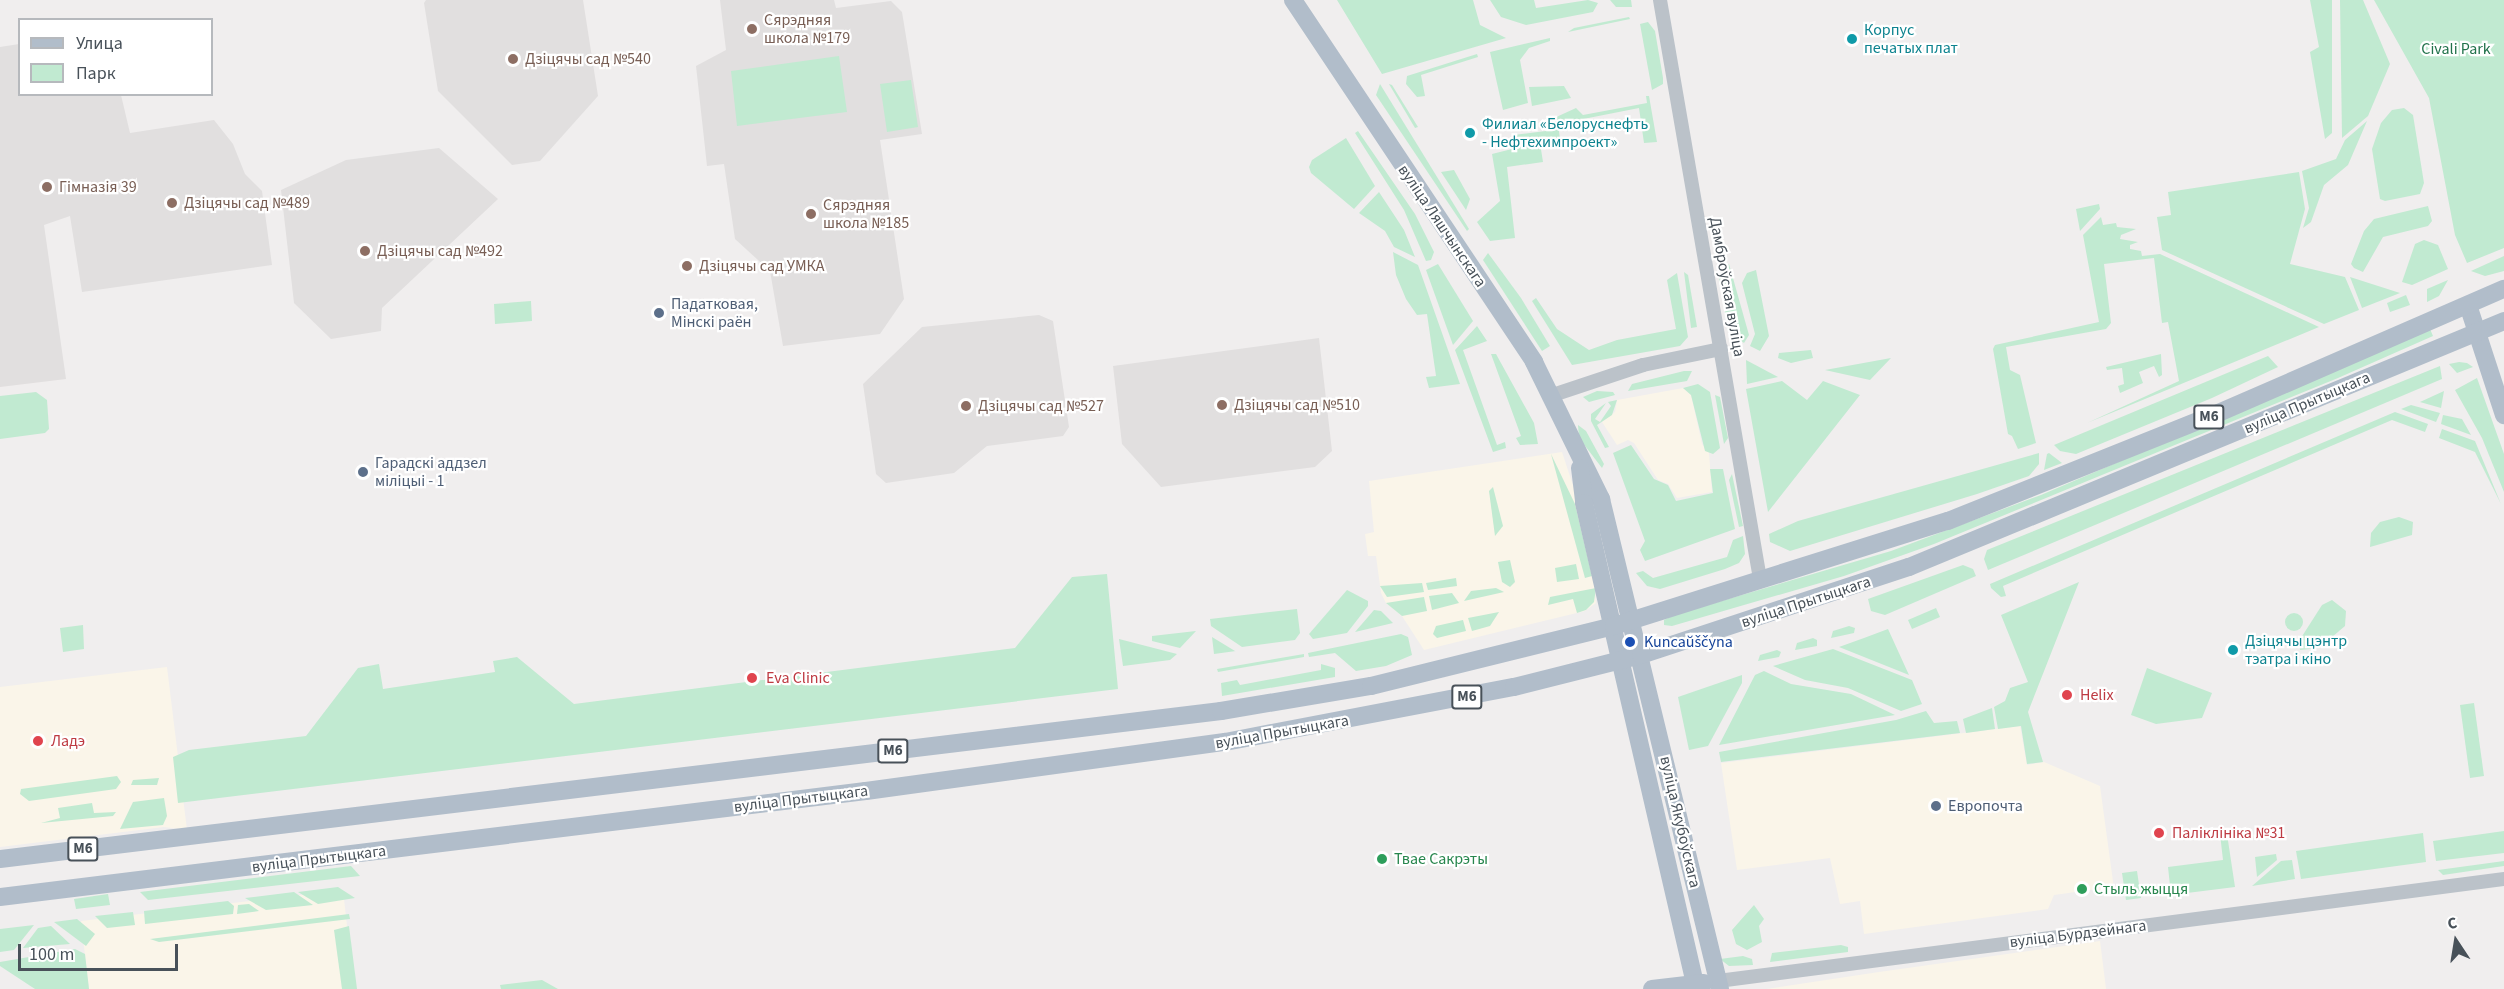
<!DOCTYPE html>
<html>
<head>
<meta charset="utf-8">
<style>
  body { margin:0 }
  #map { position:relative; width:2504px; height:989px; overflow:hidden; background:#f0eeee; font-family:"Source Sans 3",sans-serif }
  div>[style] { position:absolute }
  .commercial>* { inset:0; background:#faf5e9 }
  .education>* { inset:0; background:#e1dfdf }
  .green>* { inset:0; background:#c1ead1 }
  .round { border-radius:50% }
  .minor>* { height:14px; margin:-7px; padding:0 7px; transform-origin:7px; border-radius:7px; background:#bbc2c9 }
  .major>* { height:18px; margin:-9px; padding:0 9px; transform-origin:9px; border-radius:9px; background:#b1bdca }
  .dots>* { width:16px; height:16px; translate:-50% -50%; box-sizing:border-box; border:3px solid #fff; border-radius:50% }
  span { translate:-50% -50%; white-space:nowrap; text-align:center; line-height:1.15; -webkit-text-stroke:4.5px #fff; paint-order:stroke }
  .shield-label span { padding:2px 4px; background:#fff; border:2px solid; border-radius:4px; -webkit-text-stroke-width:0 }
  .shield-label { font-size:15px; color:#485159; font-weight:700 }
  .education-label { font-size:16px; color:#785e54 }
  .left { translate:0 -50%; text-align:left }
  .culture-label { font-size:16px; color:#0d838f }
  .park-label { font-size:16px; color:#21724b }
  .street-label { font-size:16px; color:#485159 }
  .service-label { font-size:16px; color:#4e5e75 }
  .transit-label { font-size:16px; color:#164399 }
  .health-label { font-size:16px; color:#be3a42 }
  .leisure-label { font-size:16px; color:#27864d }
  .legend { position:absolute; left:18px; top:18px; width:195px; height:78px; box-sizing:border-box; background:#fff; border:2px solid #b6b9bd; margin:0; padding:8px 10px; list-style:none; font-size:18px; color:#485159 }
  .legend li { display:flex; align-items:center; gap:12px; height:30px }
  .legend b { width:30px; border:2px solid #b6b9bd }
  .north { position:absolute; left:2426px; top:911px; width:60px; height:60px; -webkit-text-stroke:4px #fff; paint-order:stroke; rotate:348deg; font-size:16px; font-weight:700; line-height:24px; text-align:center; color:#485159 }
  .north::after { content:''; display:block; margin:auto; width:21px; height:27px; background:#485159; clip-path:polygon(50% 0,100% 100%,50% 72%,0 100%) }
  .scale { position:absolute; left:18px; top:944px; width:160px; height:27px; box-sizing:border-box; border:3px solid #485159; border-top:0; padding-left:8px; font-size:18px; line-height:21px; white-space:nowrap; color:#485159; -webkit-text-stroke:4px #fff; paint-order:stroke }
</style>
</head>
<body>
<div id="map">
  <div class="commercial">
    <i style="clip-path:polygon(1683px 388px,1691px 395px,1702px 444px,1709px 453px,1712px 492px,1677px 498px,1668px 484px,1658px 480px,1634px 443px,1628px 440px,1617px 445px,1602px 422px,1615px 412px,1617px 400px)"></i>
    <i style="clip-path:polygon(1562px 452px,1587px 528px,1596px 603px,1585px 611px,1424px 650px,1402px 616px,1386px 603px,1381px 593px,1376px 556px,1368px 556px,1365px 534px,1374px 532px,1369px 481px)"></i>
    <i style="clip-path:polygon(167px 667px,187px 830px,164px 827px,0 847px,0 687px)"></i>
    <i style="clip-path:polygon(2020px 726px,2027px 765px,2044px 762px,2100px 786px,2115px 896px,2097px 889px,2054px 895px,2048px 909px,1864px 934px,1860px 901px,1840px 904px,1830px 858px,1737px 870px,1721px 763px)"></i>
    <i style="clip-path:polygon(343px 890px,354px 989px,89px 989px,81px 921px)"></i>
    <i style="clip-path:polygon(2100px 941px,2106px 989px,1767px 989px,1879px 972px)"></i>
  </div>
  <div class="education">
    <i style="clip-path:polygon(426px 0,583px 0,598px 96px,540px 161px,512px 165px,438px 91px,424px 3px)"></i>
    <i style="clip-path:polygon(720px 0,834px 0,836px 8px,891px 1px,902px 12px,922px 134px,880px 140px,904px 299px,880px 334px,783px 346px,770px 271px,735px 239px,724px 164px,707px 166px,696px 66px,726px 50px)"></i>
    <i style="clip-path:polygon(19px 44px,20px 94px,121px 95px,130px 133px,214px 120px,233px 144px,245px 174px,262px 191px,272px 265px,82px 292px,70px 216px,44px 225px,66px 379px,0 387px,0 47px)"></i>
    <i style="clip-path:polygon(439px 148px,498px 199px,382px 308px,381px 331px,331px 339px,294px 303px,281px 190px,346px 160px)"></i>
    <i style="clip-path:polygon(1039px 315px,1053px 321px,1069px 427px,1063px 436px,987px 446px,954px 473px,886px 483px,876px 474px,863px 384px,922px 327px)"></i>
    <i style="clip-path:polygon(1319px 338px,1332px 451px,1315px 467px,1161px 487px,1122px 444px,1113px 366px)"></i>
  </div>
  <div class="green">
    <i style="clip-path:polygon(1337px 0,1473px 0,1480px 25px,1506px 38px,1382px 74px)"></i>
    <i style="clip-path:polygon(1490px 0,1534px 0,1536px 8px,1588px 0,1598px 3px,1593px 12px,1526px 25px,1501px 17px)"></i>
    <i style="clip-path:polygon(1610px 0,1631px 0,1632px 7px,1616px 7px)"></i>
    <i style="clip-path:polygon(2310px 0,2332px 0,2332px 133px,2325px 139px,2310px 52px,2319px 47px)"></i>
    <i style="clip-path:polygon(2340px 0,2363px 0,2390px 64px,2368px 116px,2342px 138px)"></i>
    <i style="clip-path:polygon(2504px 0,2504px 248px,2467px 263px,2455px 235px,2429px 98px,2374px 0)"></i>
    <i style="clip-path:polygon(1629px 17px,1630px 19px,1568px 32px,1574px 28px)"></i>
    <i style="clip-path:polygon(1648px 22px,1655px 31px,1663px 78px,1663px 84px,1652px 90px,1640px 24px)"></i>
    <i style="clip-path:polygon(1550px 38px,1550px 41px,1529px 48px,1520px 60px,1528px 103px,1503px 110px,1490px 52px)"></i>
    <i style="clip-path:polygon(1477px 54px,1478px 57px,1421px 75px,1425px 96px,1417px 97px,1406px 84px,1407px 76px)"></i>
    <i style="clip-path:polygon(839px 56px,847px 112px,737px 126px,731px 71px)"></i>
    <i style="clip-path:polygon(911px 80px,918px 127px,887px 132px,880px 84px)"></i>
    <i style="clip-path:polygon(1380px 84px,1469px 229px,1467px 231px,1376px 95px)"></i>
    <i style="clip-path:polygon(1389px 84px,1392px 85px,1418px 127px,1415px 128px)"></i>
    <i style="clip-path:polygon(1564px 86px,1571px 98px,1532px 106px,1529px 87px)"></i>
    <i style="clip-path:polygon(1646px 96px,1649px 96px,1657px 142px,1644px 143px,1639px 108px,1558px 124px,1560px 139px,1540px 143px,1543px 162px,1507px 167px,1515px 238px,1490px 241px,1477px 222px,1500px 201px,1492px 154px,1516px 148px,1513px 135px,1554px 130px,1552px 119px,1576px 108px,1583px 115px,1647px 103px)"></i>
    <i style="clip-path:polygon(2404px 108px,2413px 115px,2424px 183px,2420px 194px,2385px 201px,2380px 199px,2372px 149px,2381px 123px,2392px 110px)"></i>
    <i style="clip-path:polygon(2367px 121px,2348px 165px,2324px 185px,2311px 222px,2303px 228px,2309px 208px,2302px 171px,2336px 159px,2345px 140px)"></i>
    <i style="clip-path:polygon(1358px 131px,1415px 214px,1434px 252px,1431px 260px,1426px 261px,1404px 210px,1355px 133px)"></i>
    <i style="clip-path:polygon(1346px 138px,1375px 186px,1354px 209px,1311px 173px,1309px 167px,1312px 160px)"></i>
    <i style="clip-path:polygon(1454px 170px,1470px 199px,1466px 210px,1441px 172px)"></i>
    <i style="clip-path:polygon(2299px 172px,2305px 209px,2290px 264px,2345px 277px,2359px 310px,2324px 324px,2162px 250px,2157px 217px,2171px 215px,2168px 192px)"></i>
    <i style="clip-path:polygon(1379px 192px,1404px 230px,1415px 257px,1394px 247px,1385px 231px,1359px 213px)"></i>
    <i style="clip-path:polygon(2099px 204px,2100px 209px,2080px 231px,2076px 209px)"></i>
    <i style="clip-path:polygon(2428px 206px,2432px 221px,2428px 226px,2383px 237px,2363px 272px,2354px 268px,2351px 264px,2364px 231px,2374px 219px)"></i>
    <i style="clip-path:polygon(2101px 217px,2103px 225px,2116px 223px,2117px 227px,2136px 229px,2121px 235px,2120px 239px,2138px 242px,2130px 245px,2130px 249px,2141px 251px,2142px 256px,2160px 254px,2319px 327px,2087px 423px,2179px 381px,2168px 322px,2162px 323px,2154px 258px,2104px 264px,2111px 323px,2106px 329px,2006px 347px,2010px 370px,2020px 375px,2036px 443px,2018px 449px,2012px 436px,2008px 434px,1993px 349px,1995px 345px,2099px 322px,2083px 235px)"></i>
    <i style="clip-path:polygon(2424px 240px,2438px 245px,2448px 269px,2412px 285px,2402px 282px,2415px 244px)"></i>
    <i style="clip-path:polygon(1393px 252px,1418px 265px,1460px 384px,1429px 388px,1426px 377px,1436px 376px,1427px 314px,1417px 315px,1406px 299px,1396px 275px)"></i>
    <i style="clip-path:polygon(1488px 253px,1521px 298px,1550px 346px,1542px 351px,1483px 260px)"></i>
    <i style="clip-path:polygon(2504px 256px,2504px 271px,2485px 276px,2471px 271px)"></i>
    <i style="clip-path:polygon(1438px 264px,1473px 321px,1453px 345px,1426px 270px)"></i>
    <i style="clip-path:polygon(1729px 264px,1749px 335px,1744px 343px,1728px 331px,1718px 271px)"></i>
    <i style="clip-path:polygon(1756px 270px,1769px 336px,1760px 351px,1750px 346px,1755px 334px,1742px 283px,1747px 273px)"></i>
    <i style="clip-path:polygon(1684px 272px,1688px 275px,1697px 327px,1691px 328px)"></i>
    <i style="clip-path:polygon(1677px 273px,1688px 337px,1680px 346px,1572px 365px,1532px 301px,1536px 298px,1557px 329px,1589px 350px,1617px 340px,1676px 329px,1667px 280px)"></i>
    <i style="clip-path:polygon(2350px 277px,2400px 293px,2362px 308px)"></i>
    <i style="clip-path:polygon(2448px 280px,2439px 296px,2427px 302px,2427px 289px)"></i>
    <i style="clip-path:polygon(2406px 295px,2410px 305px,2390px 312px,2387px 303px)"></i>
    <i style="clip-path:polygon(531px 301px,532px 321px,495px 324px,494px 304px)"></i>
    <i style="clip-path:polygon(1477px 326px,1487px 341px,1463px 350px,1497px 445px,1505px 442px,1506px 448px,1493px 452px,1455px 350px)"></i>
    <i style="clip-path:polygon(2430px 329px,2433px 336px,2338px 378px,1934px 544px,1844px 576px,1672px 626px,1664px 625px,1664px 620px,1674px 615px,1891px 551px,2041px 495px)"></i>
    <i style="clip-path:polygon(1811px 350px,1813px 358px,1791px 363px,1778px 358px,1779px 353px)"></i>
    <i style="clip-path:polygon(1491px 354px,1496px 354px,1534px 423px,1538px 444px,1520px 445px,1516px 438px,1521px 436px)"></i>
    <i style="clip-path:polygon(2161px 354px,2162px 375px,2159px 377px,2154px 366px,2139px 372px,2143px 383px,2120px 393px,2118px 386px,2124px 384px,2122px 368px,2107px 370px,2106px 367px)"></i>
    <i style="clip-path:polygon(2268px 356px,2278px 367px,2212px 398px,2076px 454px,2060px 451px,2054px 445px)"></i>
    <i style="clip-path:polygon(1891px 358px,1870px 380px,1825px 370px)"></i>
    <i style="clip-path:polygon(1746px 360px,1778px 377px,1747px 384px)"></i>
    <i style="clip-path:polygon(2459px 362px,2467px 363px,2473px 367px,2457px 373px,2449px 364px)"></i>
    <i style="clip-path:polygon(2440px 366px,2442px 379px,1988px 570px,1984px 559px,1987px 550px)"></i>
    <i style="clip-path:polygon(1684px 371px,1692px 371px,1687px 381px,1628px 391px,1632px 384px)"></i>
    <i style="clip-path:polygon(2477px 378px,2504px 454px,2504px 492px,2482px 438px,2455px 390px)"></i>
    <i style="clip-path:polygon(1782px 381px,1807px 400px,1823px 381px,1860px 395px,1768px 512px,1746px 389px)"></i>
    <i style="clip-path:polygon(1698px 384px,1710px 392px,1720px 448px,1713px 454px,1705px 451px,1691px 395px,1683px 388px)"></i>
    <i style="clip-path:polygon(1597px 391px,1613px 392px,1615px 395px,1589px 402px,1583px 397px)"></i>
    <i style="clip-path:polygon(2444px 391px,2441px 408px,2420px 402px)"></i>
    <i style="clip-path:polygon(36px 392px,47px 400px,49px 429px,45px 433px,0 439px,0 396px)"></i>
    <i style="clip-path:polygon(1715px 395px,1720px 397px,1728px 438px,1724px 444px)"></i>
    <i style="clip-path:polygon(1617px 400px,1612px 415px,1597px 425px,1609px 447px,1605px 448px,1591px 421px,1591px 414px,1606px 403px,1595px 419px,1600px 422px,1611px 406px,1608px 402px)"></i>
    <i style="clip-path:polygon(2411px 405px,2440px 413px,2436px 422px,2401px 409px)"></i>
    <i style="clip-path:polygon(2395px 412px,2428px 424px,2425px 432px,2392px 420px,2003px 586px,2006px 596px,2001px 597px,1991px 588px,1990px 584px)"></i>
    <i style="clip-path:polygon(2443px 415px,2462px 419px,2471px 435px,2441px 424px)"></i>
    <i style="clip-path:polygon(1578px 425px,1586px 431px,1604px 464px,1602px 468px,1579px 438px)"></i>
    <i style="clip-path:polygon(2442px 429px,2475px 441px,2501px 504px,2475px 452px,2439px 438px)"></i>
    <i style="clip-path:polygon(1631px 445px,1654px 479px,1668px 485px,1676px 501px,1713px 493px,1710px 469px,1723px 469px,1735px 529px,1645px 561px,1640px 550px,1645px 541px,1613px 453px)"></i>
    <i style="clip-path:polygon(2039px 453px,2039px 464px,2029px 476px,1977px 494px,1790px 551px,1770px 542px,1769px 534px,1798px 521px)"></i>
    <i style="clip-path:polygon(2049px 453px,2062px 463px,2044px 470px,2047px 454px)"></i>
    <i style="clip-path:polygon(1551px 454px,1575px 504px,1592px 576px,1585px 578px)"></i>
    <i style="clip-path:polygon(1732px 474px,1743px 526px,1739px 527px,1729px 480px)"></i>
    <i style="clip-path:polygon(1493px 487px,1503px 526px,1495px 536px,1489px 491px)"></i>
    <i style="clip-path:polygon(2399px 517px,2413px 522px,2412px 535px,2370px 547px,2371px 533px,2380px 522px)"></i>
    <i style="clip-path:polygon(1743px 536px,1745px 554px,1739px 563px,1725px 569px,1660px 589px,1647px 586px,1636px 573px,1643px 571px,1653px 578px,1727px 557px,1733px 540px)"></i>
    <i style="clip-path:polygon(1510px 560px,1515px 582px,1510px 587px,1502px 582px,1498px 562px)"></i>
    <i style="clip-path:polygon(1576px 564px,1579px 579px,1557px 582px,1555px 568px)"></i>
    <i style="clip-path:polygon(1963px 565px,1973px 569px,1976px 576px,1885px 615px,1871px 611px,1868px 599px)"></i>
    <i style="clip-path:polygon(1107px 574px,1118px 689px,178px 803px,173px 757px,189px 750px,306px 736px,358px 668px,379px 664px,383px 689px,495px 672px,493px 661px,517px 657px,574px 704px,1015px 648px,1072px 577px)"></i>
    <i style="clip-path:polygon(1456px 578px,1457px 586px,1428px 590px,1426px 583px)"></i>
    <i style="clip-path:polygon(2079px 582px,2028px 712px,2043px 762px,2027px 764px,2021px 726px,1998px 729px,1994px 707px,2005px 701px,2010px 688px,2028px 682px,2001px 615px)"></i>
    <i style="clip-path:polygon(1422px 583px,1424px 592px,1387px 597px,1380px 586px)"></i>
    <i style="clip-path:polygon(1496px 588px,1504px 592px,1464px 601px,1471px 591px)"></i>
    <i style="clip-path:polygon(1596px 588px,1594px 602px,1586px 610px,1577px 613px,1573px 599px,1548px 605px,1550px 597px)"></i>
    <i style="clip-path:polygon(1347px 590px,1368px 601px,1368px 606px,1347px 633px,1313px 639px,1309px 634px)"></i>
    <i style="clip-path:polygon(1452px 593px,1459px 603px,1432px 610px,1429px 596px)"></i>
    <i style="clip-path:polygon(1424px 597px,1427px 611px,1402px 616px,1386px 603px)"></i>
    <i style="clip-path:polygon(2332px 600px,2346px 611px,2345px 626px,2319px 648px,2300px 650px,2299px 641px,2322px 605px)"></i>
    <i style="clip-path:polygon(1936px 608px,1940px 617px,1912px 629px,1908px 620px)"></i>
    <i style="clip-path:polygon(1297px 609px,1300px 633px,1295px 640px,1242px 647px,1211px 626px,1210px 619px)"></i>
    <i style="clip-path:polygon(1374px 610px,1381px 611px,1393px 623px,1355px 632px)"></i>
    <i style="clip-path:polygon(1499px 612px,1490px 626px,1472px 631px,1468px 618px)"></i>
    <i class="round" style="left:2285px;top:613px;width:18px;height:18px"></i>
    <i style="clip-path:polygon(1463px 620px,1466px 631px,1437px 638px,1433px 634px,1436px 626px)"></i>
    <i style="clip-path:polygon(83px 625px,84px 649px,63px 652px,60px 628px)"></i>
    <i style="clip-path:polygon(1849px 626px,1855px 628px,1854px 633px,1831px 638px,1833px 631px)"></i>
    <i style="clip-path:polygon(1888px 629px,1909px 675px,1839px 647px,1864px 638px)"></i>
    <i style="clip-path:polygon(1196px 631px,1180px 648px,1152px 641px,1152px 636px)"></i>
    <i style="clip-path:polygon(1401px 634px,1408px 637px,1412px 655px,1386px 666px,1356px 671px,1335px 653px,1309px 657px,1308px 653px)"></i>
    <i style="clip-path:polygon(1212px 637px,1235px 651px,1236px 651px,1214px 654px)"></i>
    <i style="clip-path:polygon(1813px 638px,1817px 640px,1817px 646px,1795px 650px,1797px 643px)"></i>
    <i style="clip-path:polygon(1119px 639px,1177px 654px,1170px 660px,1123px 666px)"></i>
    <i style="clip-path:polygon(1833px 649px,1912px 680px,1922px 704px,1901px 711px,1848px 688px,1805px 680px,1773px 666px)"></i>
    <i style="clip-path:polygon(1777px 650px,1781px 652px,1779px 657px,1758px 661px,1760px 655px)"></i>
    <i style="clip-path:polygon(1304px 654px,1304px 657px,1218px 672px,1217px 669px)"></i>
    <i style="clip-path:polygon(1321px 664px,1335px 668px,1335px 677px,1222px 696px,1221px 683px,1237px 680px,1240px 685px,1321px 670px)"></i>
    <i style="clip-path:polygon(2147px 668px,2212px 693px,2202px 718px,2156px 724px,2131px 715px)"></i>
    <i style="clip-path:polygon(1764px 671px,1791px 684px,1851px 694px,1895px 715px,1719px 745px,1755px 675px)"></i>
    <i style="clip-path:polygon(1742px 675px,1742px 683px,1708px 746px,1689px 750px,1678px 697px)"></i>
    <i style="clip-path:polygon(2474px 703px,2484px 776px,2470px 778px,2460px 705px)"></i>
    <i style="clip-path:polygon(1992px 708px,1995px 729px,1966px 733px,1963px 719px)"></i>
    <i style="clip-path:polygon(1926px 711px,1934px 723px,1957px 721px,1960px 733px,1721px 762px,1719px 752px,1896px 720px)"></i>
    <i style="clip-path:polygon(117px 776px,121px 782px,116px 789px,29px 801px,20px 794px,21px 789px)"></i>
    <i style="clip-path:polygon(159px 778px,157px 785px,131px 785px,133px 780px)"></i>
    <i style="clip-path:polygon(164px 798px,167px 816px,163px 825px,120px 829px,133px 802px)"></i>
    <i style="clip-path:polygon(92px 803px,94px 813px,116px 812px,113px 816px,41px 823px,60px 818px,58px 808px)"></i>
    <i style="clip-path:polygon(2504px 831px,2504px 853px,2436px 861px,2433px 841px)"></i>
    <i style="clip-path:polygon(2423px 833px,2426px 862px,2301px 879px,2296px 851px)"></i>
    <i style="clip-path:polygon(2220px 834px,2227px 834px,2235px 887px,2171px 895px,2168px 867px,2223px 860px)"></i>
    <i style="clip-path:polygon(2276px 854px,2277px 860px,2257px 877px,2255px 857px)"></i>
    <i style="clip-path:polygon(2292px 860px,2295px 879px,2252px 886px,2281px 861px)"></i>
    <i style="clip-path:polygon(2504px 861px,2504px 866px,2443px 875px,2438px 870px)"></i>
    <i style="clip-path:polygon(351px 866px,360px 876px,148px 900px,140px 892px)"></i>
    <i style="clip-path:polygon(2137px 871px,2141px 898px,2126px 900px,2122px 873px)"></i>
    <i style="clip-path:polygon(338px 887px,355px 898px,318px 904px,298px 892px)"></i>
    <i style="clip-path:polygon(294px 892px,313px 905px,266px 910px,245px 898px)"></i>
    <i style="clip-path:polygon(108px 894px,110px 905px,76px 909px,74px 899px)"></i>
    <i style="clip-path:polygon(228px 901px,234px 906px,233px 914px,145px 924px,144px 911px)"></i>
    <i style="clip-path:polygon(249px 904px,259px 911px,237px 914px,238px 905px)"></i>
    <i style="clip-path:polygon(1754px 905px,1764px 919px,1759px 926px,1762px 942px,1747px 950px,1736px 944px,1732px 930px)"></i>
    <i style="clip-path:polygon(133px 912px,135px 925px,107px 928px,95px 916px)"></i>
    <i style="clip-path:polygon(349px 914px,350px 919px,159px 942px,150px 939px)"></i>
    <i style="clip-path:polygon(77px 919px,95px 934px,86px 946px,54px 922px)"></i>
    <i style="clip-path:polygon(34px 925px,14px 950px,0 952px,0 929px)"></i>
    <i style="clip-path:polygon(51px 926px,70px 944px,23px 948px,38px 928px)"></i>
    <i style="clip-path:polygon(349px 926px,357px 989px,342px 989px,334px 930px)"></i>
    <i style="clip-path:polygon(1841px 945px,1848px 947px,1848px 952px,1770px 962px,1772px 953px)"></i>
    <i style="clip-path:polygon(75px 949px,85px 954px,89px 989px,35px 989px,0 966px,0 962px)"></i>
    <i style="clip-path:polygon(1743px 956px,1752px 959px,1753px 965px,1729px 966px,1720px 959px)"></i>
    <i style="clip-path:polygon(542px 980px,558px 989px,501px 989px,500px 985px)"></i>
  </div>
  <div class="minor">
    <i style="left:1660px;top:0;width:588px;rotate:80.2deg"></i>
    <i style="left:1553px;top:395px;width:95px;rotate:-18.4deg"></i>
    <i style="left:1643px;top:365px;width:80px;rotate:-11.6deg"></i>
    <i style="left:1718px;top:981px;width:793px;rotate:-7.39deg"></i>
  </div>
  <div class="major">
    <i style="left:1293px;top:0;width:435px;rotate:56.3deg"></i>
    <i style="left:1534px;top:362px;width:153px;rotate:63.9deg"></i>
    <i style="left:1601px;top:499px;width:504px;rotate:76.35deg"></i>
    <i style="left:2468px;top:305px;width:116px;rotate:71.9deg"></i>
    <i style="left:1580px;top:468px;width:35px;rotate:83deg"></i>
    <i style="left:1584px;top:503px;width:494px;rotate:77deg"></i>
    <i style="left:0;top:859px;width:1230px;rotate:-6.91deg"></i>
    <i style="left:1221px;top:711px;width:152px;rotate:-9.5deg"></i>
    <i style="left:1371px;top:686px;width:250px;rotate:-13.9deg"></i>
    <i style="left:1614px;top:626px;width:350px;rotate:-17.5deg"></i>
    <i style="left:1948px;top:521px;width:289px;rotate:-21.8deg"></i>
    <i style="left:2216px;top:414px;width:314px;rotate:-23.5deg"></i>
    <i style="left:0;top:897px;width:872px;rotate:-6.98deg"></i>
    <i style="left:866px;top:791px;width:362px;rotate:-7.8deg"></i>
    <i style="left:1225px;top:742px;width:294px;rotate:-10.8deg"></i>
    <i style="left:1514px;top:687px;width:131px;rotate:-14.1deg"></i>
    <i style="left:1641px;top:655px;width:282px;rotate:-18.2deg"></i>
    <i style="left:1909px;top:567px;width:644px;rotate:-22.46deg"></i>
    <i style="left:1652px;top:989px;width:52px;rotate:-6.6deg"></i>
  </div>
  <div class="dots">
    <i style="left:752px;top:29px;background:#8d6e63"></i>
    <i style="left:1852px;top:39px;background:#0f9aa8"></i>
    <i style="left:513px;top:59px;background:#8d6e63"></i>
    <i style="left:1470px;top:133px;background:#0f9aa8"></i>
    <i style="left:47px;top:187px;background:#8d6e63"></i>
    <i style="left:172px;top:203px;background:#8d6e63"></i>
    <i style="left:811px;top:214px;background:#8d6e63"></i>
    <i style="left:365px;top:251px;background:#8d6e63"></i>
    <i style="left:687px;top:266px;background:#8d6e63"></i>
    <i style="left:659px;top:313px;background:#5c6f8a"></i>
    <i style="left:1222px;top:405px;background:#8d6e63"></i>
    <i style="left:966px;top:406px;background:#8d6e63"></i>
    <i style="left:363px;top:472px;background:#5c6f8a"></i>
    <i style="left:1630px;top:642px;background:#1a4fb4"></i>
    <i style="left:2233px;top:650px;background:#0f9aa8"></i>
    <i style="left:752px;top:678px;background:#e0444e"></i>
    <i style="left:2067px;top:695px;background:#e0444e"></i>
    <i style="left:38px;top:741px;background:#e0444e"></i>
    <i style="left:1936px;top:806px;background:#5c6f8a"></i>
    <i style="left:2159px;top:833px;background:#e0444e"></i>
    <i style="left:1382px;top:859px;background:#2e9e5b"></i>
    <i style="left:2082px;top:889px;background:#2e9e5b"></i>
  </div>
  <div class="shield-label">
    <span style="left:2209px;top:417px">М6</span>
    <span style="left:1467px;top:697px">М6</span>
    <span style="left:893px;top:751px">М6</span>
    <span style="left:83px;top:849px">М6</span>
  </div>
  <div class="education-label">
    <span class="left" style="left:764px;top:29px">Сярэдняя<br>школа №179</span>
    <span class="left" style="left:525px;top:59px">Дзіцячы сад №540</span>
    <span class="left" style="left:59px;top:187px">Гімназія 39</span>
    <span class="left" style="left:184px;top:203px">Дзіцячы сад №489</span>
    <span class="left" style="left:823px;top:214px">Сярэдняя<br>школа №185</span>
    <span class="left" style="left:377px;top:251px">Дзіцячы сад №492</span>
    <span class="left" style="left:699px;top:266px">Дзіцячы сад УМКА</span>
    <span class="left" style="left:1234px;top:405px">Дзіцячы сад №510</span>
    <span class="left" style="left:978px;top:406px">Дзіцячы сад №527</span>
  </div>
  <div class="culture-label">
    <span class="left" style="left:1864px;top:39px">Корпус<br>печатых плат</span>
    <span class="left" style="left:1482px;top:133px">Филиал «Белоруснефть<br>- Нефтехимпроект»</span>
    <span class="left" style="left:2245px;top:650px">Дзіцячы цэнтр<br>тэатра і кіно</span>
  </div>
  <div class="park-label">
    <span style="left:2456px;top:49px">Civali Park</span>
  </div>
  <div class="street-label">
    <span style="left:1442px;top:226px;rotate:56deg">вуліца Ляшчынскага</span>
    <span style="left:1727px;top:287px;rotate:80deg">Дамброўская вуліца</span>
    <span style="left:2307px;top:403px;rotate:-23deg">вуліца Прытыцкага</span>
    <span style="left:1806px;top:602px;rotate:-18deg">вуліца Прытыцкага</span>
    <span style="left:1282px;top:732px;rotate:-10deg">вуліца Прытыцкага</span>
    <span style="left:801px;top:799px;rotate:-7deg">вуліца Прытыцкага</span>
    <span style="left:1680px;top:822px;rotate:77deg">вуліца Якубоўскага</span>
    <span style="left:319px;top:859px;rotate:-7deg">вуліца Прытыцкага</span>
    <span style="left:2078px;top:934px;rotate:-7deg">вуліца Бурдзейнага</span>
  </div>
  <div class="service-label">
    <span class="left" style="left:671px;top:313px">Падатковая,<br>Мінскі раён</span>
    <span class="left" style="left:375px;top:472px">Гарадскі аддзел<br>міліцыі - 1</span>
    <span class="left" style="left:1948px;top:806px">Европочта</span>
  </div>
  <div class="transit-label">
    <span class="left" style="left:1644px;top:642px">Kuncaŭščyna</span>
  </div>
  <div class="health-label">
    <span class="left" style="left:766px;top:678px">Eva Clinic</span>
    <span class="left" style="left:2080px;top:695px">Helix</span>
    <span class="left" style="left:51px;top:741px">Ладэ</span>
    <span class="left" style="left:2172px;top:833px">Паліклініка №31</span>
  </div>
  <div class="leisure-label">
    <span class="left" style="left:1394px;top:859px">Твае Сакрэты</span>
    <span class="left" style="left:2094px;top:889px">Стыль жыцця</span>
  </div>
  <ul class="legend">
  <li><b style="height:8px;background:#b1bdca"></b>Улица</li>
  <li><b style="height:16px;background:#c1ead1"></b>Парк</li>
  </ul>
  <div class="north">С</div>
  <div class="scale">100 m</div>
</div>
</body>
</html>
